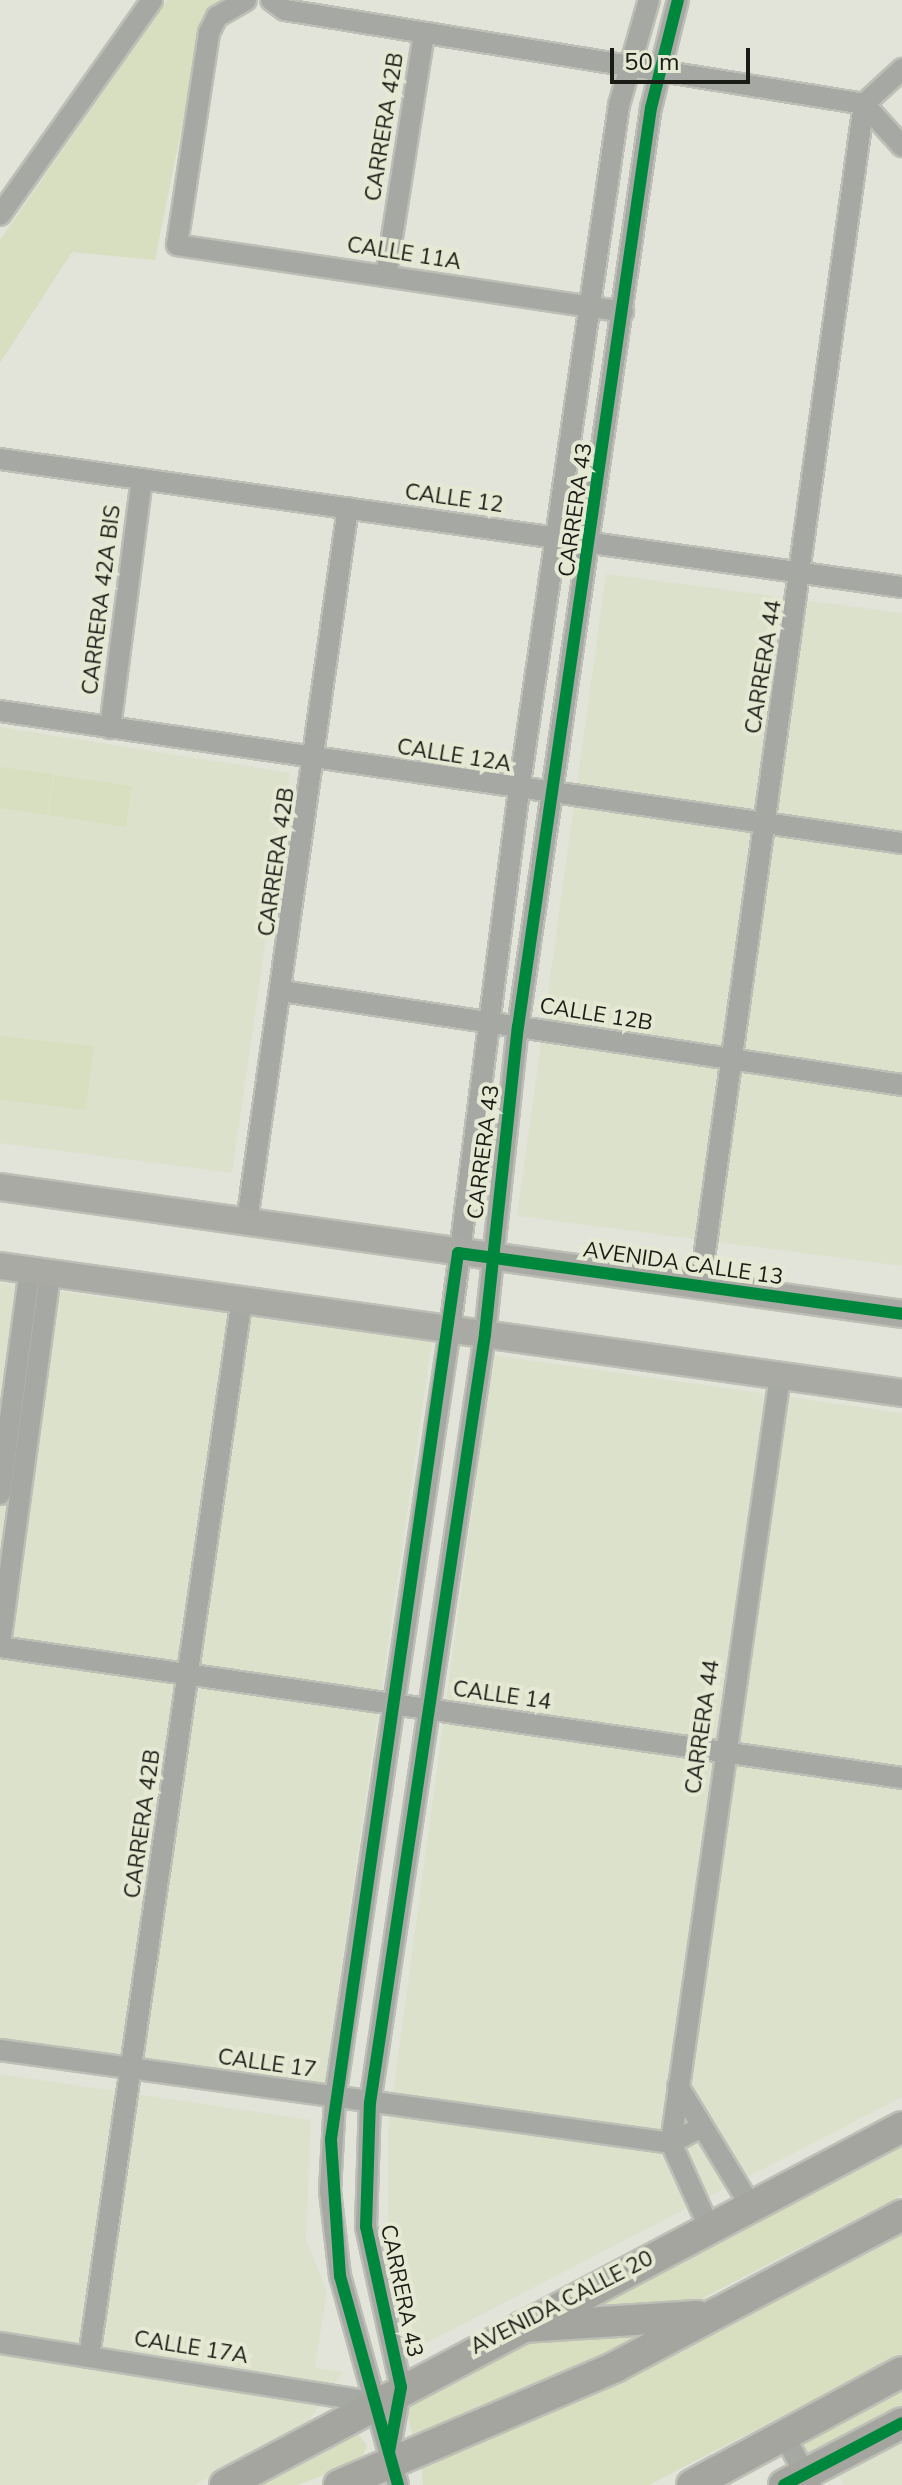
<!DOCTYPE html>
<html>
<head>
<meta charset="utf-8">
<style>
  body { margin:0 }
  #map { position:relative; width:902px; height:2485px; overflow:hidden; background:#e2e4d9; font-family:"Nunito Sans",sans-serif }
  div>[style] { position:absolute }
  .built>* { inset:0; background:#dce1cc }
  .green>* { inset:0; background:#d8dec0 }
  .roads { filter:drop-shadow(2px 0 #bdbfb6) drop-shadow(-2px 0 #bdbfb6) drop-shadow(0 2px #bdbfb6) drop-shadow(0 -2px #bdbfb6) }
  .minor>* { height:20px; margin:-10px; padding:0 10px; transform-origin:10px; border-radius:10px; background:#a6a8a3 }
  .major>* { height:26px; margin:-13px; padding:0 13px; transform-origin:13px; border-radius:13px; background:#a9aaa3 }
  .highway>* { height:30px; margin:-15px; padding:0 15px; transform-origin:15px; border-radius:15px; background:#a4a59e }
  .cycleway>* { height:12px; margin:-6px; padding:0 6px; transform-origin:6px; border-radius:6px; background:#00873e }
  span { translate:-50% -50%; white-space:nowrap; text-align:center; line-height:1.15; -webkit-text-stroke:8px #e5e9d4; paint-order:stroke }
  .street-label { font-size:22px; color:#1a1b14 }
  .scale { position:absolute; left:610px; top:48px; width:140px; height:36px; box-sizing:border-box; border:4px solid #1a1b14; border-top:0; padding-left:10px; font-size:24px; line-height:28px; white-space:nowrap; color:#1a1b14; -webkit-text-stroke:6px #e5e9d4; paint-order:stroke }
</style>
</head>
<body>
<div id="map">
  <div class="built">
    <i style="clip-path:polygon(606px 574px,902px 613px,902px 1266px,517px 1216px)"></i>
    <i style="clip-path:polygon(0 727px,290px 773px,232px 1173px,0 1143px)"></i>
    <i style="clip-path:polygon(0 1283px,432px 1342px,324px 2087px,0 2038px)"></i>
    <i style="clip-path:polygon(493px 1355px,902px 1413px,902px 2097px,405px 2354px,388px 2251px,388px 2130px)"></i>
    <i style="clip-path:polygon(0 2074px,311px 2120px,306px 2240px,327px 2291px,315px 2368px,343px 2372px,305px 2426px,194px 2485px,0 2485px)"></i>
    <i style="clip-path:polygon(902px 2443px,902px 2485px,844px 2485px,839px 2476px)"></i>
  </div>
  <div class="green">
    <i style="clip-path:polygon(167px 0,228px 0,203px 22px,155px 260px,72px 252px,0 363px,0 240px)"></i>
    <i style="clip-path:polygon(0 767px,53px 774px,47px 815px,0 808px)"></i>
    <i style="clip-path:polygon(54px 775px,132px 786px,126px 827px,48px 815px)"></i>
    <i style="clip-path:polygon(0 1036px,94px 1046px,86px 1110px,0 1100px)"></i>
    <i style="clip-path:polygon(902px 2142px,902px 2195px,680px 2310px,566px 2318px)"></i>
    <i style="clip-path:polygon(902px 2233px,902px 2354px,649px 2485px,423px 2485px,421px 2461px,587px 2392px)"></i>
    <i style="clip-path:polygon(647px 2331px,590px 2362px,413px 2438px,404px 2399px,514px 2343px)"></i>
    <i style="clip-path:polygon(902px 2386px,902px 2412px,811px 2458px,804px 2455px,806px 2440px)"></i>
    <i style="clip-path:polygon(356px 2431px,367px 2445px,362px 2460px,298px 2485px,241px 2485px)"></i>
  </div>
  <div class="roads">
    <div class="minor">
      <i style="left:246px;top:0;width:34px;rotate:150deg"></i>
      <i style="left:217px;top:17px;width:18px;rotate:117deg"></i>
      <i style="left:209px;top:33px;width:214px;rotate:98.6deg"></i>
      <i style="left:177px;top:245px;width:451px;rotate:8.5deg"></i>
      <i style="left:271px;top:0;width:17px;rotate:36deg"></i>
      <i style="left:285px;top:10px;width:587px;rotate:9.22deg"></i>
      <i style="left:864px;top:104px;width:57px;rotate:47.9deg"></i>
      <i style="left:0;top:215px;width:263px;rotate:-54.7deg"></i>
      <i style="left:386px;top:276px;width:246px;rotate:-81.1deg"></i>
      <i style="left:0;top:459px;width:911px;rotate:8.08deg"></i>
      <i style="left:0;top:711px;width:912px;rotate:8.33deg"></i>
      <i style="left:110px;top:728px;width:251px;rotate:-82.7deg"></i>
      <i style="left:282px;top:991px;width:627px;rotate:8.62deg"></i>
      <i style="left:247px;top:1221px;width:720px;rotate:-81.94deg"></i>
      <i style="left:700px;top:1287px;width:1194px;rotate:-82.11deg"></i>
      <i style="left:864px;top:104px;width:52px;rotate:-42.6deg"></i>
      <i style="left:0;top:1494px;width:226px;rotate:-82.4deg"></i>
      <i style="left:0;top:1644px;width:375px;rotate:-82.3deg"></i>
      <i style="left:0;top:1647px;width:911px;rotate:8.26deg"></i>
      <i style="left:0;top:2050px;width:677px;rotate:7.89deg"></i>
      <i style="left:671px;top:2143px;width:32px;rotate:-28deg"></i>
      <i style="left:678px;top:2086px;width:139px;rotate:58.8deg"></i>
      <i style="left:709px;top:2227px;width:92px;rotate:-114.3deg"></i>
      <i style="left:671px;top:2143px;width:775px;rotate:-81.91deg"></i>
      <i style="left:0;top:2343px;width:379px;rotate:9deg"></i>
      <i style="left:89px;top:2357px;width:1070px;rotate:-81.78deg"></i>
      <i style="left:784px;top:2435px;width:57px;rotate:61.6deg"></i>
      <i style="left:390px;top:2447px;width:61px;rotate:-79.6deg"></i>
      <i style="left:401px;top:2387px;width:164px;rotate:-102.3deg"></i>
      <i style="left:366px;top:2227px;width:124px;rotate:-88.2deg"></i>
      <i style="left:370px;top:2103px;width:778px;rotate:-81.49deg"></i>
      <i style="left:485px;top:1334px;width:309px;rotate:-83.9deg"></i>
      <i style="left:518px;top:1027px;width:929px;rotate:-81.77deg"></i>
      <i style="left:651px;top:108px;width:111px;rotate:-76deg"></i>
      <i style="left:398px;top:2485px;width:217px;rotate:-105.5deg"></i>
      <i style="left:340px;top:2276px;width:86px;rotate:-96.7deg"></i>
      <i style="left:330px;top:2191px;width:93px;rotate:-86.9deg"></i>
      <i style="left:335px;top:2098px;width:778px;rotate:-81.49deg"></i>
      <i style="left:450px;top:1329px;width:543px;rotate:-82.7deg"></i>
      <i style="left:519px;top:790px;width:692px;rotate:-81.69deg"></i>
      <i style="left:619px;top:105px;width:109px;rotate:-74.1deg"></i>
    </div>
    <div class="major">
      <i style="left:0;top:1187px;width:911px;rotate:8.01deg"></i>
      <i style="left:0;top:1266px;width:911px;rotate:8.01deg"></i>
    </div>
    <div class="highway">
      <i style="left:522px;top:2327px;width:176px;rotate:-3.6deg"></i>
      <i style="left:225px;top:2485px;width:766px;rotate:-27.87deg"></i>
      <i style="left:339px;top:2485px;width:300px;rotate:-23.1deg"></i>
      <i style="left:615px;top:2367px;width:325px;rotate:-27.9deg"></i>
      <i style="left:692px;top:2485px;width:238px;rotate:-28.3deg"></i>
      <i style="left:784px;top:2485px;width:133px;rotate:-27.7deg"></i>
    </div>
  </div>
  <div class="cycleway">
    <i style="left:389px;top:2452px;width:66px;rotate:-79.5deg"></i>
    <i style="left:401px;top:2387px;width:164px;rotate:-102.3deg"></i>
    <i style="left:366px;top:2227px;width:124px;rotate:-88.2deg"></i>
    <i style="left:370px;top:2103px;width:778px;rotate:-81.49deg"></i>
    <i style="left:485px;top:1334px;width:309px;rotate:-83.9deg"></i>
    <i style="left:518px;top:1027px;width:929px;rotate:-81.77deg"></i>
    <i style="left:651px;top:108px;width:111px;rotate:-76deg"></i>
    <i style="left:398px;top:2485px;width:217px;rotate:-105.5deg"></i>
    <i style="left:340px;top:2276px;width:137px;rotate:-93.8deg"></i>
    <i style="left:331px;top:2139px;width:895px;rotate:-81.84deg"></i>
    <i style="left:458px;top:1253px;width:448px;rotate:7.8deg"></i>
    <i style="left:784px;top:2485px;width:133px;rotate:-27.7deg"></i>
  </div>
  <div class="street-label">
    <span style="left:385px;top:127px;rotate:-81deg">CARRERA 42B</span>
    <span style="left:404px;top:254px;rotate:9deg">CALLE 11A</span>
    <span style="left:454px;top:499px;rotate:8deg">CALLE 12</span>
    <span style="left:576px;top:510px;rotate:-82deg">CARRERA 43</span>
    <span style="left:102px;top:600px;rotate:-83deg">CARRERA 42A BIS</span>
    <span style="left:764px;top:667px;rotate:-81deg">CARRERA 44</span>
    <span style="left:454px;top:756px;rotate:9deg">CALLE 12A</span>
    <span style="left:277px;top:862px;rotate:-82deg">CARRERA 42B</span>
    <span style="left:596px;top:1015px;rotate:9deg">CALLE 12B</span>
    <span style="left:484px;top:1152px;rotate:-83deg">CARRERA 43</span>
    <span style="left:683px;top:1264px;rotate:8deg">AVENIDA CALLE 13</span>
    <span style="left:502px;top:1696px;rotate:8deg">CALLE 14</span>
    <span style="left:703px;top:1727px;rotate:-82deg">CARRERA 44</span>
    <span style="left:143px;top:1824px;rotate:-82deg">CARRERA 42B</span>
    <span style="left:267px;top:2064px;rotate:8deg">CALLE 17</span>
    <span style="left:401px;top:2291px;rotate:78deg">CARRERA 43</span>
    <span style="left:562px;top:2303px;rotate:-27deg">AVENIDA CALLE 20</span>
    <span style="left:191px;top:2348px;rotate:9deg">CALLE 17A</span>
  </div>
  <div class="scale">50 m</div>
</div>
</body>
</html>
